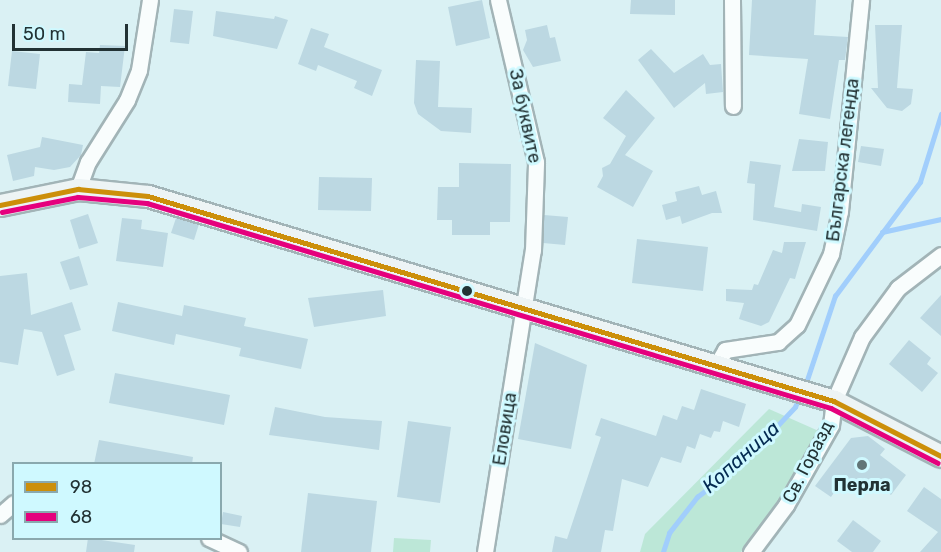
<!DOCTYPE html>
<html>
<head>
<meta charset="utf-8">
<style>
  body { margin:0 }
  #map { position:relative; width:941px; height:552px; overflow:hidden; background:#daf1f4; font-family:Rubik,sans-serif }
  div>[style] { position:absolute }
  .green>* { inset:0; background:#bce7d7 }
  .stream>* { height:4.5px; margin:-2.25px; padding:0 2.25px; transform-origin:2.25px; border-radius:2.25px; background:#a1cefc }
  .building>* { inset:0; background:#bcd8e2 }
  .roads { filter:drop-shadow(2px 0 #a2b4b7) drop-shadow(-2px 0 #a2b4b7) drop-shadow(0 2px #a2b4b7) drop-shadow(0 -2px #a2b4b7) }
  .street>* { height:15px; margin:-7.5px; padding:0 7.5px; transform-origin:7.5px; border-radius:7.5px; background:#f9fdfd }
  .secondary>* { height:21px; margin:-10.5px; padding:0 10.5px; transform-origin:10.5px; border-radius:10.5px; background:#edf4f5 }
  .bus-1>* { height:4.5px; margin:-2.25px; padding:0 2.25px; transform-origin:2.25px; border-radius:2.25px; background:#cc8f0a }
  .bus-2>* { height:4.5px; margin:-2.25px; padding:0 2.25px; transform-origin:2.25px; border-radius:2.25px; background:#e5007d }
  .dots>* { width:16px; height:16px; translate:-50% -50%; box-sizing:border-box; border:3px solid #cff9ff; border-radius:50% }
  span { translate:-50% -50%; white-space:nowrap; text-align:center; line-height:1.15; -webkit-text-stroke:6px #cff9ff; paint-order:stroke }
  .street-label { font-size:18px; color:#223234 }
  .poi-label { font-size:18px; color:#223234; font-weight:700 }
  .water-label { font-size:20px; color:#032a51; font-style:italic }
  .legend { position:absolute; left:12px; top:462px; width:210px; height:78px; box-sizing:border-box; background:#cff9ff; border:2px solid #8aa9ae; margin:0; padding:8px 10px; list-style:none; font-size:18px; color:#223234 }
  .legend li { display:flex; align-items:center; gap:12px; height:30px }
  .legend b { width:30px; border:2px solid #8aa9ae }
  .scale { position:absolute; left:12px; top:24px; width:116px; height:27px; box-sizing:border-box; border:3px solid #223234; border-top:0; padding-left:8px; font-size:18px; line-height:21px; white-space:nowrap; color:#223234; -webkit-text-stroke:4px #cff9ff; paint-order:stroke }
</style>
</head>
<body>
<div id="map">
  <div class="green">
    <i style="clip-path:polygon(769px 409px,821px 432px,783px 500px,741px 552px,640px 552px,645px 534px)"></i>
    <i style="clip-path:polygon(394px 538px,431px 540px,430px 552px,393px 552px)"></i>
  </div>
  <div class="stream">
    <i style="left:882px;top:232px;width:60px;rotate:-12.4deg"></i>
    <i style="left:805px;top:386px;width:95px;rotate:-71.6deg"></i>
    <i style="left:835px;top:296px;width:142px;rotate:-53.3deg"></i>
    <i style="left:920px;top:182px;width:71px;rotate:-72.8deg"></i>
    <i style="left:663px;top:552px;width:20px;rotate:-72deg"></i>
    <i style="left:669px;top:533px;width:46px;rotate:-52.1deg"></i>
    <i style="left:697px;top:497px;width:59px;rotate:-37.5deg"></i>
    <i style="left:744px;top:461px;width:74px;rotate:-46.6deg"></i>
    <i style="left:795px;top:407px;width:12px;rotate:-66deg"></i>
  </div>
  <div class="building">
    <i style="clip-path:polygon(482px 0,490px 38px,456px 46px,448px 7px)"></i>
    <i style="clip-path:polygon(631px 0,675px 0,675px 15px,630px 14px)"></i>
    <i style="clip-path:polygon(752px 0,816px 0,814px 35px,848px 37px,845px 60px,839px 60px,830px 119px,799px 114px,808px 59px,749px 55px)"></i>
    <i style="clip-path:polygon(174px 9px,193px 11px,189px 44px,170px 42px)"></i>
    <i style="clip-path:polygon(216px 11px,274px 19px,275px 16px,288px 20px,277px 49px,213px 36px)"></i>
    <i style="clip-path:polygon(547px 25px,550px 38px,555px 37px,561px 61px,533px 67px,523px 50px,527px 40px,525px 30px)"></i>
    <i style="clip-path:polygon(875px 25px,902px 25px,897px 88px,913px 89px,911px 104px,902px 111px,887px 108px,871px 88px,878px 88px)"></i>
    <i style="clip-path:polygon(311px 28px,329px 34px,324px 47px,382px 70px,372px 96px,354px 88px,357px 81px,318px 65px,316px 71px,298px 64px)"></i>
    <i style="clip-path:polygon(100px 45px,125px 46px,120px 87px,101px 86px,100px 104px,68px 102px,69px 84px,82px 85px,86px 52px,99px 53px)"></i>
    <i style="clip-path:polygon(651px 49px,674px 73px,703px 54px,710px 65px,721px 64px,723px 92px,706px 94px,705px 83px,674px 108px,638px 60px)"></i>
    <i style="clip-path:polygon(12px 51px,40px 54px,36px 89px,8px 86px)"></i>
    <i style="clip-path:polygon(416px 60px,440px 61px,438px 107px,472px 108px,471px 133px,441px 131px,418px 114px,414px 103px)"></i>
    <i style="clip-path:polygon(626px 90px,655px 118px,625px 155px,653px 171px,633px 207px,597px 187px,603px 176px,602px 168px,610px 164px,626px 136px,603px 118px)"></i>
    <i style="clip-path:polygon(42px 137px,83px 145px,81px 155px,70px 167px,54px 170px,35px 167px,34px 176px,13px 181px,7px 155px,40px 147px)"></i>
    <i style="clip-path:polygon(799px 139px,828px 142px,825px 171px,792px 171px)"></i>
    <i style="clip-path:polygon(861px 146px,884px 149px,881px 166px,858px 162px)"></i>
    <i style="clip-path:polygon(750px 161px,781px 165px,774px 207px,801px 212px,802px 204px,821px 207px,817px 231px,753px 220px,755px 184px,747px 183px)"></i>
    <i style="clip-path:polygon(459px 163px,511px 164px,510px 222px,490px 222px,490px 235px,452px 235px,452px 220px,437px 220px,438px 187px,459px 187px)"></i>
    <i style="clip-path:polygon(319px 177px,372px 178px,371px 211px,318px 210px)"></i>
    <i style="clip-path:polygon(699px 186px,702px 195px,716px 191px,722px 213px,712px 213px,682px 224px,680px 216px,666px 220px,662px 205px,677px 201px,675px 192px)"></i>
    <i style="clip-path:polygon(88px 214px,98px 243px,79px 249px,70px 220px)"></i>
    <i style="clip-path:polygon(544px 215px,568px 217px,565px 245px,543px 243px)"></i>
    <i style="clip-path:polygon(122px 218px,142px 220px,141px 229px,168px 233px,163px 267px,116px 261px)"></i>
    <i style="clip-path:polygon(176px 218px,199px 224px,194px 240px,171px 233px)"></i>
    <i style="clip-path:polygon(637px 239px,708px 247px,703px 291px,632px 283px)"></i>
    <i style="clip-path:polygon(784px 242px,806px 242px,795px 279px,790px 278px,769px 322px,761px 326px,739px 319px,744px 303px,726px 301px,726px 289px,752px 290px,754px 284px,758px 285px,773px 250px,782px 253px)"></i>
    <i style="clip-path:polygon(79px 256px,88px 285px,70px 290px,60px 262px)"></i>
    <i style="clip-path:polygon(27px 273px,31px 315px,72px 302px,81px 330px,64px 335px,75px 370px,57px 376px,42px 332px,24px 329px,18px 365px,0 362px,0 276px)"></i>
    <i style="clip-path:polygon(383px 290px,386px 316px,314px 327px,308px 298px)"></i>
    <i style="clip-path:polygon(941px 295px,941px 336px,920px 318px)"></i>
    <i style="clip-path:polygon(118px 302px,182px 316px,184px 305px,246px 318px,244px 326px,308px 339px,301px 369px,239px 356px,241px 348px,176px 334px,174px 345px,112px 331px)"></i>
    <i style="clip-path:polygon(909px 340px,931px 358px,927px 364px,938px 373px,922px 392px,889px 364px)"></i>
    <i style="clip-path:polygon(535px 343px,587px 365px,571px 449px,518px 439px)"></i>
    <i style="clip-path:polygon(115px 373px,230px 395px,224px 425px,109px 403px)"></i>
    <i style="clip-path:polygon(701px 389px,746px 404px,739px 427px,723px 421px,720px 432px,714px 431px,711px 438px,700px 434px,695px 449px,687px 446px,681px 463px,661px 457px,648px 487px,622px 479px,613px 531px,605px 530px,601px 552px,552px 552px,555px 536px,567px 539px,601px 437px,595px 435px,601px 418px,656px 436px,663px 415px,677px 420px,682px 406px,694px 410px)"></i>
    <i style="clip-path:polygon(275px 407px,325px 417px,382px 421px,379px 450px,269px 435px)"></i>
    <i style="clip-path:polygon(408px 421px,451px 427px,440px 503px,397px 497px)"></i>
    <i style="clip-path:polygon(868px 436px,885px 449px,880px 455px,906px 475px,891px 495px,874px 482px,856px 485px,845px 477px,831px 497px,815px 486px,851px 438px)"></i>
    <i style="clip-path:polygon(99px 440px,193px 457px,192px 464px,94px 464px)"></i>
    <i style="clip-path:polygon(924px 487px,941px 499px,941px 552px,920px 552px,938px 532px,907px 511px)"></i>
    <i style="clip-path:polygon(308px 493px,377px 501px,371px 552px,301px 552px)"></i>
    <i style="clip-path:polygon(223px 512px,242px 516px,240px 527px,221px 524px)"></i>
    <i style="clip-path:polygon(853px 520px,881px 541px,873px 552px,852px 552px,837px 541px)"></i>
    <i style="clip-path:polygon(88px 538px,135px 545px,134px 552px,86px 552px)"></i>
  </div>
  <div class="roads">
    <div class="street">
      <i style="left:732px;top:0;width:106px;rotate:89.5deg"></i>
      <i style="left:78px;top:189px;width:29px;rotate:-70deg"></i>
      <i style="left:88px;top:162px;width:73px;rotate:-57.8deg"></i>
      <i style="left:127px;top:100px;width:32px;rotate:-68deg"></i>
      <i style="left:139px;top:70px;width:71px;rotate:-81.1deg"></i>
      <i style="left:717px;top:364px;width:16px;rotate:-60deg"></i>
      <i style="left:725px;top:350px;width:54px;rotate:-8.6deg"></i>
      <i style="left:778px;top:342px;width:25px;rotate:-42deg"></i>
      <i style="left:797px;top:325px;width:79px;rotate:-64.4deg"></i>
      <i style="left:831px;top:254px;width:44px;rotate:-78.2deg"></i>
      <i style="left:840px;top:211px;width:212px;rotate:-84.3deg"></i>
      <i style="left:0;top:515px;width:18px;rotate:-41deg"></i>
      <i style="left:209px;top:538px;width:33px;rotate:25deg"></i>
      <i style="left:485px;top:552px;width:306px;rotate:-81deg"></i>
      <i style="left:533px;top:250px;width:88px;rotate:-88deg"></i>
      <i style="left:536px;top:162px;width:166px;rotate:-103.2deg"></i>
      <i style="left:751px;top:552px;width:59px;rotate:-53.3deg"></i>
      <i style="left:786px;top:505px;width:92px;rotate:-60.6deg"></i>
      <i style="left:831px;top:425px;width:24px;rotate:-83deg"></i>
      <i style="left:834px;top:401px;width:70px;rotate:-66.4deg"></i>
      <i style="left:862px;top:337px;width:61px;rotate:-53.7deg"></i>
      <i style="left:898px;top:288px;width:54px;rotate:-37.5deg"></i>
    </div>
    <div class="secondary">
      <i style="left:0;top:205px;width:80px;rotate:-11.6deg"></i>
      <i style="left:78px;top:189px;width:70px;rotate:5.7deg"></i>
      <i style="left:148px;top:196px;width:716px;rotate:16.64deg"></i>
      <i style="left:834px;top:401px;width:120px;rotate:27.2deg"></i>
    </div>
  </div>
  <div class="bus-1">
    <i style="left:0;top:205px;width:80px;rotate:-11.6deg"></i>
    <i style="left:78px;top:189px;width:70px;rotate:5.7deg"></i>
    <i style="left:148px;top:196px;width:716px;rotate:16.64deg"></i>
    <i style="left:834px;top:401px;width:120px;rotate:27.2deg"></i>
  </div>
  <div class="bus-2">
    <i style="left:2px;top:212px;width:77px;rotate:-11.2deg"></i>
    <i style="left:78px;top:197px;width:69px;rotate:5deg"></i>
    <i style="left:147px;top:203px;width:714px;rotate:16.68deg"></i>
    <i style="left:831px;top:408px;width:120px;rotate:27.2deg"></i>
  </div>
  <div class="dots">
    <i style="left:467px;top:291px;background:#223234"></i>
    <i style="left:862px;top:465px;background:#627577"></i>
  </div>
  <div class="street-label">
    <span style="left:525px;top:116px;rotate:78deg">За буквите</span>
    <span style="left:843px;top:160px;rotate:-83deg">Българска легенда</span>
    <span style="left:505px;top:429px;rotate:-81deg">Еловица</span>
    <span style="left:808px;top:462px;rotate:-63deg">Св. Горазд</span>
  </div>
  <div class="poi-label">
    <span style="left:862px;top:485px">Перла</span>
  </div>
  <div class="water-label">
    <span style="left:741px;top:457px;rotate:-42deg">Копаница</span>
  </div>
  <ul class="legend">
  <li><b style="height:8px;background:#cc8f0a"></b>98</li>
  <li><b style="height:8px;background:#e5007d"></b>68</li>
  </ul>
  <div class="scale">50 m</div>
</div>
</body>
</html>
